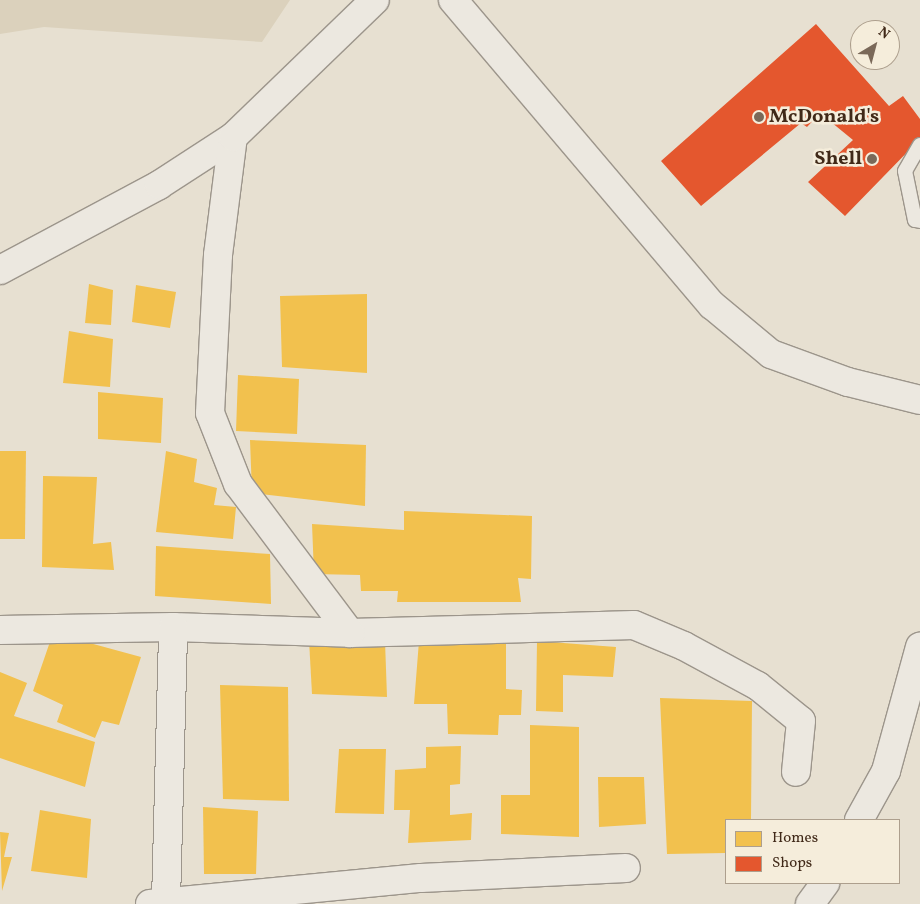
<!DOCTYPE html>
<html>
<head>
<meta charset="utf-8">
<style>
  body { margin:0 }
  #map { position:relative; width:920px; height:904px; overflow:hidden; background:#e7e0d1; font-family:Vollkorn,serif }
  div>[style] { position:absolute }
  .green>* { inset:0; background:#dbd1bc }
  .homes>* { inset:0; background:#f2c14e }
  .shops>* { inset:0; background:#e4572e }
  .roads { filter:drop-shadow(1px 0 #9c958b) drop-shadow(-1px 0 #9c958b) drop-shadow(0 1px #9c958b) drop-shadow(0 -1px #9c958b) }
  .service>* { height:14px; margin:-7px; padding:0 7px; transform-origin:7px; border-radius:7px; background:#ece8e0 }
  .minor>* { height:28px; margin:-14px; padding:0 14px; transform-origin:14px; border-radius:14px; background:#ece8e0 }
  .dots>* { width:14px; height:14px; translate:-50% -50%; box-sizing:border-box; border:2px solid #f5eddb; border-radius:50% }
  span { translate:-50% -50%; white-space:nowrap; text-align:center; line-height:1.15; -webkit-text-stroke:5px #f5eddb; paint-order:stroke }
  .poi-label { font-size:20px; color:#402918; font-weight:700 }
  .left { translate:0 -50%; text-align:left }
  .right { translate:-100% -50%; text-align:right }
  .legend { position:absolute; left:725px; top:819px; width:175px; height:65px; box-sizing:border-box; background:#f5eddb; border:1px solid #ad9f8d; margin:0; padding:6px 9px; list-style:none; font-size:15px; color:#402918 }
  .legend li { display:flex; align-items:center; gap:10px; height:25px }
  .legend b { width:25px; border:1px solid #ad9f8d }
  .north { position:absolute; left:850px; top:20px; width:50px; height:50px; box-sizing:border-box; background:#f5eddb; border:1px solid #ad9f8d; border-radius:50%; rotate:37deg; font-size:14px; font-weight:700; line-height:20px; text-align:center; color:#402918 }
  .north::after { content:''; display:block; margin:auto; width:18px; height:22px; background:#7a6959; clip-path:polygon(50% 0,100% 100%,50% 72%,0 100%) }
</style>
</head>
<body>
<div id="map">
  <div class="green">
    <i style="clip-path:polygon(0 0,290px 0,262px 42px,44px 27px,0 34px)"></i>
  </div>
  <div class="homes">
    <i style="clip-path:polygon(89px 284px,113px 290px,111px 325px,85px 323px)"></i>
    <i style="clip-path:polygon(136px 285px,176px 292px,170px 328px,132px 322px)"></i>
    <i style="clip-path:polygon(367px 294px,367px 373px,282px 367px,280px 296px)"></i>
    <i style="clip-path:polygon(69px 331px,113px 339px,110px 387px,63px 383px)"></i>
    <i style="clip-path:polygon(238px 375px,299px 379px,297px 434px,236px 431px)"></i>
    <i style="clip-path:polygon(98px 392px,163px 398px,161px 443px,98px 439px)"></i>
    <i style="clip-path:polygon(250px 440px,366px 445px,365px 506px,252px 493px)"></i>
    <i style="clip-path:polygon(0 451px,26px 451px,25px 539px,0 539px)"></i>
    <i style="clip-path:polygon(166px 451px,197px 459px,194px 482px,217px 488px,214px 505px,236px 507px,233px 539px,156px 532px)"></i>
    <i style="clip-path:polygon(43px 476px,97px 477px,93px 544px,111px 542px,114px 570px,42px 567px)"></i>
    <i style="clip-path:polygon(404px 511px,532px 516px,531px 579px,518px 578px,521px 602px,397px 602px,398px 591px,361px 591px,360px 575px,314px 574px,312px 524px,404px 530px)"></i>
    <i style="clip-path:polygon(156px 546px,270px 554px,271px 604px,155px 596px)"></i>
    <i style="clip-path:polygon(53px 633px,141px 657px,119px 725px,102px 721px,95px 738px,57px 722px,63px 705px,33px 691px)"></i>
    <i style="clip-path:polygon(309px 640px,385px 641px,387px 697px,312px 694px)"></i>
    <i style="clip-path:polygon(419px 641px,506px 642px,506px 689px,522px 690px,521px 715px,499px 715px,498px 735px,448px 734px,447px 704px,414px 704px)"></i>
    <i style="clip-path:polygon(537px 641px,616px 647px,613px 677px,563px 675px,563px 712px,536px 711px)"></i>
    <i style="clip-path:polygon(0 672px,27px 683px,14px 716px,95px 742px,85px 787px,0 758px)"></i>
    <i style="clip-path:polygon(220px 685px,288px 687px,289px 801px,223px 799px)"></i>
    <i style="clip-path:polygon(660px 698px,752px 701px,751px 820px,726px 820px,726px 853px,667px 854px)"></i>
    <i style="clip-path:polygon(530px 725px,579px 727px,579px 837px,501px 834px,501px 795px,530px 795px)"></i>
    <i style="clip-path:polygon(461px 746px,460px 784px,450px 785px,450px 815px,472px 813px,471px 840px,408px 843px,410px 810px,394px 810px,395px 770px,426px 768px,426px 747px)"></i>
    <i style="clip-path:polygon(339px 749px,386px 749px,384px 814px,335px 813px)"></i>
    <i style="clip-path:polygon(598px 777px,644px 777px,646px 824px,599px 827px)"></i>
    <i style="clip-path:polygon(203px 807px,258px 811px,256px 874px,204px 874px)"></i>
    <i style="clip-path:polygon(40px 810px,91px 819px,87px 878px,31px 871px)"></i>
    <i style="clip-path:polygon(0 832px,9px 833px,4px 857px,12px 857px,2px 891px)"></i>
  </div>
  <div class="shops">
    <i style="clip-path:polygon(816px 24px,889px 106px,903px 96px,920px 119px,920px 139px,845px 216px,808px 182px,853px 140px,820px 113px,807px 127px,801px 123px,701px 206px,661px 161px)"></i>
  </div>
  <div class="roads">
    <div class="service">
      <i style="left:920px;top:145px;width:30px;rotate:120deg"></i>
      <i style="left:905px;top:171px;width:50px;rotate:78.5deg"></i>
      <i style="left:915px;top:220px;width:5px;rotate:11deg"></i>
    </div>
    <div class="minor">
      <i style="left:453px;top:0;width:400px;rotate:49.7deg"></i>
      <i style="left:712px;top:305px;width:77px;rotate:39.7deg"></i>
      <i style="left:771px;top:354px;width:82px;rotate:20deg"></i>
      <i style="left:848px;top:382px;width:74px;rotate:14deg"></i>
      <i style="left:0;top:270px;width:180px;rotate:-28.1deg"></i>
      <i style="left:159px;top:185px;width:88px;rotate:-33deg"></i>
      <i style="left:0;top:630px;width:173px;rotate:-1deg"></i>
      <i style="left:173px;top:627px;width:177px;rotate:1.9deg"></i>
      <i style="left:350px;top:633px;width:284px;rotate:-1.6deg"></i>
      <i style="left:634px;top:625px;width:54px;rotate:22.8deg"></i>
      <i style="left:684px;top:646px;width:84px;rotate:28.4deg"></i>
      <i style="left:758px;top:686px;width:55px;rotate:39.1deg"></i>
      <i style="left:801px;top:721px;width:51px;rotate:95.6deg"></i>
      <i style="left:350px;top:633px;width:186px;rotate:-126.9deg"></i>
      <i style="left:238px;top:484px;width:76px;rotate:-111.5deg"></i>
      <i style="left:210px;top:413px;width:158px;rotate:-87.1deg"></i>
      <i style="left:218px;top:255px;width:119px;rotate:-82.8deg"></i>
      <i style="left:233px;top:137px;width:197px;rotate:-44deg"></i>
      <i style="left:859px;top:820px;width:56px;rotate:-61.1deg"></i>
      <i style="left:886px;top:771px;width:129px;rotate:-74.7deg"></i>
      <i style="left:166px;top:902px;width:275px;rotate:-88.5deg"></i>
      <i style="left:150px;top:904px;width:272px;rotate:-5.5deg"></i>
      <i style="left:421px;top:878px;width:205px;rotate:-2.8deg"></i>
      <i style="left:810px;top:904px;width:26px;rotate:-54deg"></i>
    </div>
  </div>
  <div class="dots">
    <i style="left:759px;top:117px;background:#7a6959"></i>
    <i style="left:872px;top:159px;background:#7a6959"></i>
  </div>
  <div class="poi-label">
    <span class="left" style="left:769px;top:117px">McDonald's</span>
    <span class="right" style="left:862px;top:159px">Shell</span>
  </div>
  <ul class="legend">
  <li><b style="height:14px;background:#f2c14e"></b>Homes</li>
  <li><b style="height:14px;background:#e4572e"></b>Shops</li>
  </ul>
  <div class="north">N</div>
</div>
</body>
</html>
